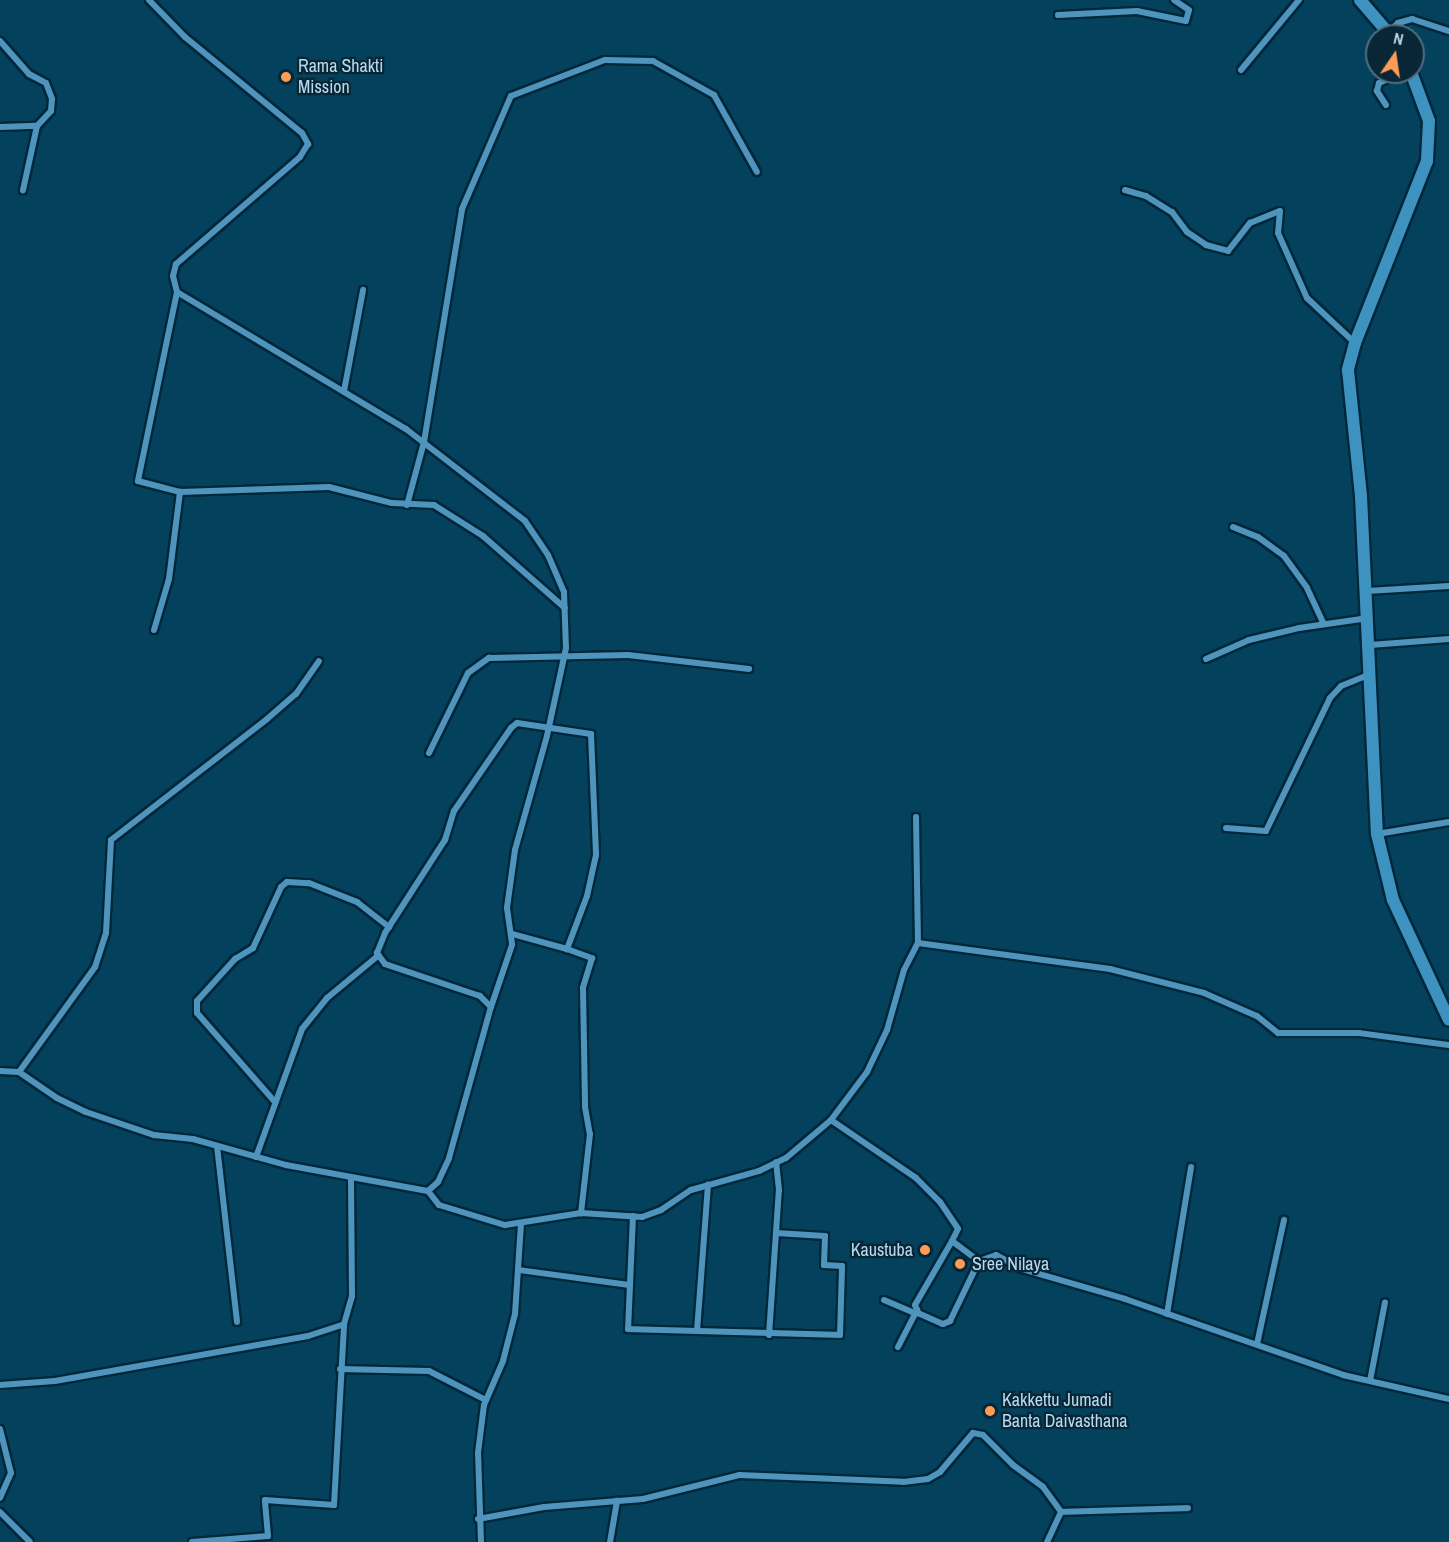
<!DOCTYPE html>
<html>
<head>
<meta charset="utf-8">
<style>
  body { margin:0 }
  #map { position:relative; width:1449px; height:1542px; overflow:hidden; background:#04415d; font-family:"Archivo Narrow",sans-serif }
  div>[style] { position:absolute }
  .roads { filter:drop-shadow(2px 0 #00273a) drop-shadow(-2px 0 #00273a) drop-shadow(0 2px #00273a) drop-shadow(0 -2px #00273a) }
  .street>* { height:6px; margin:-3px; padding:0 3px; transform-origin:3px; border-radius:3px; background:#4e94bc }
  .secondary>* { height:12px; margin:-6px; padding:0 6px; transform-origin:6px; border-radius:6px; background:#3e92bf }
  .dots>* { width:16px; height:16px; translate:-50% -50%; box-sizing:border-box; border:3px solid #082636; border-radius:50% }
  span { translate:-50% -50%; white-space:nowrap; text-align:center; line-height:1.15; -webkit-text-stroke:4.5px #082636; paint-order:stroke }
  .poi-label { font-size:18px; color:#b8daef }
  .left { translate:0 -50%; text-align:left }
  .right { translate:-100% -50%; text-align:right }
  .north { position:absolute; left:1365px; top:24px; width:60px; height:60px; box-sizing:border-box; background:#082636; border:2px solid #4e6e80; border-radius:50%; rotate:13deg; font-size:16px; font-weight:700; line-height:24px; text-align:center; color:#b8daef }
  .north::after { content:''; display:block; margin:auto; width:21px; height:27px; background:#fd9d55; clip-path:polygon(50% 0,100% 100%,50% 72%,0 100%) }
</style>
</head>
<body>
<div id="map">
  <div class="roads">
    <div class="street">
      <i style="left:149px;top:0;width:52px;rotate:45.8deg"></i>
      <i style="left:185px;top:37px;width:151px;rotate:39.4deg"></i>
      <i style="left:302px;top:133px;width:13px;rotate:61deg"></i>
      <i style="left:308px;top:144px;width:15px;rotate:122deg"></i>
      <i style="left:300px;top:157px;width:164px;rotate:139.2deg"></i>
      <i style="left:176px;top:264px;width:12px;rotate:104deg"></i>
      <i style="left:173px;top:276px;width:16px;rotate:76deg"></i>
      <i style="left:177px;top:292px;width:267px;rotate:30.9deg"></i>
      <i style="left:406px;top:429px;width:150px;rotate:37.7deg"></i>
      <i style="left:525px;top:521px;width:41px;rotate:55.9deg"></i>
      <i style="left:548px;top:555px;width:40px;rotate:66.6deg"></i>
      <i style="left:564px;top:592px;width:56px;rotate:88deg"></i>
      <i style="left:566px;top:648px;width:90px;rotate:102.2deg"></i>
      <i style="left:547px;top:736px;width:118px;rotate:105.7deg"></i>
      <i style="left:515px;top:850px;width:59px;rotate:97.9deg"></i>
      <i style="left:507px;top:908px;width:37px;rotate:82deg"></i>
      <i style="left:512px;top:945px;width:65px;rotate:108.7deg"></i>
      <i style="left:1058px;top:15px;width:79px;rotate:-2.9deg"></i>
      <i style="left:1137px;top:11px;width:50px;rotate:11.5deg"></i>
      <i style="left:1186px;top:21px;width:11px;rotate:-75deg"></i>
      <i style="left:1189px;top:10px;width:18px;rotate:-146deg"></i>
      <i style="left:1389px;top:32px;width:13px;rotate:-45deg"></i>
      <i style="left:1398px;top:23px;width:15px;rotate:-16deg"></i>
      <i style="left:1412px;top:19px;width:39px;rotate:18deg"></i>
      <i style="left:0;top:41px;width:44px;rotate:48.7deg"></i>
      <i style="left:29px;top:74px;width:19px;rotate:28deg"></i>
      <i style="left:46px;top:83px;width:17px;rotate:69deg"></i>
      <i style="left:52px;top:99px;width:12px;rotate:95deg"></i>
      <i style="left:51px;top:111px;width:21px;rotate:133deg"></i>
      <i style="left:37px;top:126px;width:66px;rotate:102.3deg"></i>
      <i style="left:1241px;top:70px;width:91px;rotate:-50.4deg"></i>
      <i style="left:1386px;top:105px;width:17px;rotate:-123deg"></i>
      <i style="left:1377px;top:91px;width:8px;rotate:-76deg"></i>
      <i style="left:1379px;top:83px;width:26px;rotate:-25deg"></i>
      <i style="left:0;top:127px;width:37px;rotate:-2deg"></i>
      <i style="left:1125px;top:190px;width:22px;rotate:16deg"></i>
      <i style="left:1146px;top:196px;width:31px;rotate:32deg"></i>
      <i style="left:1172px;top:212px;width:25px;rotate:53deg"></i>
      <i style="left:1187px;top:232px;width:23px;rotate:34deg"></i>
      <i style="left:1206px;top:245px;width:23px;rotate:15deg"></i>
      <i style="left:1228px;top:251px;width:36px;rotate:-52deg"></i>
      <i style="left:1250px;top:223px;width:32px;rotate:-22deg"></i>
      <i style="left:1280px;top:211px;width:22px;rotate:95deg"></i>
      <i style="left:1278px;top:233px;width:71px;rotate:66deg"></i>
      <i style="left:1307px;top:298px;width:66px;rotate:43.2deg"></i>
      <i style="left:177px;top:292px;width:193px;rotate:101.7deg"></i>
      <i style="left:138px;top:481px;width:43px;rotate:14.7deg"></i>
      <i style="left:180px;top:492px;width:149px;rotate:-1.9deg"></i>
      <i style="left:329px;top:487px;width:65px;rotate:14.3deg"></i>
      <i style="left:392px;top:503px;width:42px;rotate:2.7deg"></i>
      <i style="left:434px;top:505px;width:58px;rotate:32.3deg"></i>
      <i style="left:483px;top:536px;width:109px;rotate:41.3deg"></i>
      <i style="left:344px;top:391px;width:103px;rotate:-79.3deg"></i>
      <i style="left:407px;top:505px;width:65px;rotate:-74.9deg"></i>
      <i style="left:424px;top:442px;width:236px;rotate:-80.7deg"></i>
      <i style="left:462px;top:209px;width:123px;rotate:-66.6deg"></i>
      <i style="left:511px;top:96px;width:101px;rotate:-21deg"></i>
      <i style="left:605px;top:60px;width:48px;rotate:1.2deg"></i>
      <i style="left:653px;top:61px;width:70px;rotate:29.1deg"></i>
      <i style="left:714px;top:95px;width:88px;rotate:60.8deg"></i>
      <i style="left:1233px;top:527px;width:27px;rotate:22deg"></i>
      <i style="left:1258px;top:537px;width:32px;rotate:36deg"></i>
      <i style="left:1284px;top:556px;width:39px;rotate:54deg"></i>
      <i style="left:1307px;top:588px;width:40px;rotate:65deg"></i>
      <i style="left:1367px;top:591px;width:82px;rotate:-3.5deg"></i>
      <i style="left:154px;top:630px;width:53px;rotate:-73.6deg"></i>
      <i style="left:169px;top:579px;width:88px;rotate:-82.8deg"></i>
      <i style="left:1370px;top:645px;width:79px;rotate:-4.3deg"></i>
      <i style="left:1206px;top:659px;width:47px;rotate:-23.8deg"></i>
      <i style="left:1249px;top:640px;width:51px;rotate:-13.5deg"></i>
      <i style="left:1299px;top:628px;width:70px;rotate:-8.2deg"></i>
      <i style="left:429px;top:753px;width:89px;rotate:-64deg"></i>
      <i style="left:468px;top:673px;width:26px;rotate:-36deg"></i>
      <i style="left:489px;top:658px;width:139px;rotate:-1.2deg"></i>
      <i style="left:628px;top:655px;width:122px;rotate:6.6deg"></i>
      <i style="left:916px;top:817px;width:126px;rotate:89.1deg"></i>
      <i style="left:1226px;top:828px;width:40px;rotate:4.3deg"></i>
      <i style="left:1266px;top:831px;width:148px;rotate:-64.3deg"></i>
      <i style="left:1330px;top:698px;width:16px;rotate:-47deg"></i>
      <i style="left:1341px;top:686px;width:32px;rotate:-22deg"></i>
      <i style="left:1377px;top:834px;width:73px;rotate:-9.5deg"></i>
      <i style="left:567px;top:949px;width:27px;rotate:20deg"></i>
      <i style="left:592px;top:958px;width:31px;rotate:107deg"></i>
      <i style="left:583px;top:988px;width:119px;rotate:89deg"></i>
      <i style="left:585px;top:1107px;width:27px;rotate:80deg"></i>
      <i style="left:590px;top:1134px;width:80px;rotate:96.5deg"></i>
      <i style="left:0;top:1071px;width:19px;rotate:3deg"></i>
      <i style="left:19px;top:1072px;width:46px;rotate:34.4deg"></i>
      <i style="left:57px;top:1098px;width:32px;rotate:26deg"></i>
      <i style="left:86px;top:1112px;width:72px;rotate:18.7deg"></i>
      <i style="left:154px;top:1135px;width:39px;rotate:6deg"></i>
      <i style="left:193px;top:1139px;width:97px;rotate:15.6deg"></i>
      <i style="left:286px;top:1165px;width:144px;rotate:10.4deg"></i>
      <i style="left:428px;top:1191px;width:13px;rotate:-42deg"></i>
      <i style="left:438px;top:1182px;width:26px;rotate:-65deg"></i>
      <i style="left:449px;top:1158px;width:157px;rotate:-74.5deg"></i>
      <i style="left:491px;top:1007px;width:16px;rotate:-135deg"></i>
      <i style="left:480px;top:996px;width:100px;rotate:-161.4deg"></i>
      <i style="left:385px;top:964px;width:14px;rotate:-126deg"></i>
      <i style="left:377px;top:953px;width:22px;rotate:-68deg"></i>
      <i style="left:385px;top:933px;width:111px;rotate:-57.2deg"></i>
      <i style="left:445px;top:840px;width:30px;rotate:-73deg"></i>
      <i style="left:454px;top:811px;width:101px;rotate:-55.5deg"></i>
      <i style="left:511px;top:728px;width:8px;rotate:-40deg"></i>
      <i style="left:517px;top:723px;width:75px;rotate:8.5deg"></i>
      <i style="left:591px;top:734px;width:121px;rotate:87.6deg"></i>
      <i style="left:596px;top:855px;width:42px;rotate:102.4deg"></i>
      <i style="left:587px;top:896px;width:57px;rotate:110.7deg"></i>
      <i style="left:567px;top:949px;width:57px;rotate:-164.7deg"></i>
      <i style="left:19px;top:1072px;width:130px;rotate:-54.1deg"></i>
      <i style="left:95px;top:967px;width:36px;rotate:-72deg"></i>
      <i style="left:106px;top:933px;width:93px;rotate:-86.9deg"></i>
      <i style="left:111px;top:840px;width:197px;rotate:-37.8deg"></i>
      <i style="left:267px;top:719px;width:38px;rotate:-41deg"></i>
      <i style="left:296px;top:694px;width:40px;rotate:-55.1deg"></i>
      <i style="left:275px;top:1102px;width:118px;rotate:-131.2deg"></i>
      <i style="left:197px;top:1013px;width:12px;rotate:-90deg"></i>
      <i style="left:197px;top:1001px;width:57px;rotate:-47.9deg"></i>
      <i style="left:235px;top:959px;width:21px;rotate:-31deg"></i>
      <i style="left:253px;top:948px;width:67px;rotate:-65.3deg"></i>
      <i style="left:281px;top:887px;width:8px;rotate:-40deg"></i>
      <i style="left:287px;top:882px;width:22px;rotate:3deg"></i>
      <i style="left:309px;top:883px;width:52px;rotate:21.6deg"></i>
      <i style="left:357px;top:902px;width:41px;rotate:38deg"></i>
      <i style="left:831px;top:1120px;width:103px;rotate:34.3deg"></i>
      <i style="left:916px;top:1178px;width:34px;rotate:45deg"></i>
      <i style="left:940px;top:1202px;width:32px;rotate:56deg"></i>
      <i style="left:958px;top:1229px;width:13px;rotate:117deg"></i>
      <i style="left:952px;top:1241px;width:34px;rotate:37deg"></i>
      <i style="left:979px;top:1261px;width:18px;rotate:-19deg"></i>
      <i style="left:996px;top:1255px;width:30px;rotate:28deg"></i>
      <i style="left:1022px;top:1269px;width:107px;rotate:16.2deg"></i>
      <i style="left:1125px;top:1299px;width:231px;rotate:19.2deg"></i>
      <i style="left:1343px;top:1375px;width:109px;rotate:12.8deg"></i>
      <i style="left:217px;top:1146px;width:177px;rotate:83.5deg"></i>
      <i style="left:256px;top:1157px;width:136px;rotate:-70.2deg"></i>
      <i style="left:302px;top:1029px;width:40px;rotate:-51deg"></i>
      <i style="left:327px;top:998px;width:67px;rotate:-39.6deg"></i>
      <i style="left:428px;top:1191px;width:18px;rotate:52deg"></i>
      <i style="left:439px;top:1205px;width:69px;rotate:16.9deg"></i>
      <i style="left:505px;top:1225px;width:77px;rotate:-9deg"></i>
      <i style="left:581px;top:1213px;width:61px;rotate:3.8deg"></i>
      <i style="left:642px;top:1217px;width:20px;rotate:-20deg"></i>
      <i style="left:661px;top:1210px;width:36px;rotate:-34deg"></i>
      <i style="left:691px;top:1190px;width:71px;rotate:-15.6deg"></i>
      <i style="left:759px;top:1171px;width:30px;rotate:-26deg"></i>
      <i style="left:786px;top:1158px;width:59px;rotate:-40.2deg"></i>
      <i style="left:831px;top:1120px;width:60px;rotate:-53.1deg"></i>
      <i style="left:867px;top:1072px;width:47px;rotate:-64.5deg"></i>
      <i style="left:887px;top:1030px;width:62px;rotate:-74.2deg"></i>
      <i style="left:904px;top:970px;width:30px;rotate:-63deg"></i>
      <i style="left:918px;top:943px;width:194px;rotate:7.7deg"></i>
      <i style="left:1110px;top:969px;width:97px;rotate:14.3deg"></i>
      <i style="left:1204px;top:993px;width:58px;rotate:23.5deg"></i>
      <i style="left:1257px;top:1016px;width:27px;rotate:39deg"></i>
      <i style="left:1278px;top:1033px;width:81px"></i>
      <i style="left:1359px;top:1033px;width:91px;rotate:7.6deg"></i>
      <i style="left:633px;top:1216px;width:113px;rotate:92.5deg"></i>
      <i style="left:628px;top:1329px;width:212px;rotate:1.6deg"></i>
      <i style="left:840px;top:1335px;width:69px;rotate:-88.3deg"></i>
      <i style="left:842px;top:1266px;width:18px;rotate:-177deg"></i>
      <i style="left:824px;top:1265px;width:29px;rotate:-88deg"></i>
      <i style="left:825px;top:1236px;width:49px;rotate:-176.5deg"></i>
      <i style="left:952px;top:1241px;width:74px;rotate:120deg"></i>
      <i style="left:915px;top:1305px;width:9px;rotate:69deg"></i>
      <i style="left:918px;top:1313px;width:27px;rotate:24deg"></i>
      <i style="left:943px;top:1324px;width:8px;rotate:-23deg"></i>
      <i style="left:950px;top:1321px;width:67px;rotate:-64.2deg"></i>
      <i style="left:519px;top:1270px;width:112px;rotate:7.7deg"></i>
      <i style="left:884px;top:1300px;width:30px;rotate:23deg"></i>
      <i style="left:1167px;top:1314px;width:149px;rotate:-80.7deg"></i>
      <i style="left:697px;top:1331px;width:147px;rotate:-85.7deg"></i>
      <i style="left:769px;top:1335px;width:145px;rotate:-86.1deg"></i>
      <i style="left:779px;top:1190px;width:28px;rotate:-96deg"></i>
      <i style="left:1257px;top:1344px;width:127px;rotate:-77.7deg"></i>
      <i style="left:898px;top:1347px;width:42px;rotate:-62.8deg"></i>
      <i style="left:340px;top:1369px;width:89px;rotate:1.3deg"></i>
      <i style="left:429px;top:1371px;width:64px;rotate:27deg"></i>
      <i style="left:1370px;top:1381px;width:80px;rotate:-79.2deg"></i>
      <i style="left:0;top:1385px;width:55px;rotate:-4.2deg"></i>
      <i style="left:55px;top:1381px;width:257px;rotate:-10.1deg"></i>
      <i style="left:308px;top:1336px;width:38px;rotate:-18deg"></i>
      <i style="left:0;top:1429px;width:45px;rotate:76deg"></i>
      <i style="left:11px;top:1473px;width:27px;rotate:114deg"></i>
      <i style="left:0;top:1512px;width:42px;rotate:45deg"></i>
      <i style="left:1061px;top:1512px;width:127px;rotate:-1.8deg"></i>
      <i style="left:478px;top:1519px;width:67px;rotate:-10.3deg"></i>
      <i style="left:544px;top:1507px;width:99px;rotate:-4.6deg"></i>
      <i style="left:643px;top:1499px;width:99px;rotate:-14deg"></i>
      <i style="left:739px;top:1475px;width:164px;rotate:2.4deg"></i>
      <i style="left:903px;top:1482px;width:25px;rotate:-7deg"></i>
      <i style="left:928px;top:1479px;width:14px;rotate:-30deg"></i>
      <i style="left:940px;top:1472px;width:51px;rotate:-49.8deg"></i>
      <i style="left:973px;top:1433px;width:10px;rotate:11deg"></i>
      <i style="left:983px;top:1435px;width:42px;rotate:45deg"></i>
      <i style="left:1013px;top:1465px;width:37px;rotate:36deg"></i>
      <i style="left:1043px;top:1487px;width:31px;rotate:54deg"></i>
      <i style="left:1061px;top:1512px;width:33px;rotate:115deg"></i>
      <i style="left:192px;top:1542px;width:76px;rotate:-4.5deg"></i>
      <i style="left:268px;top:1536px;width:36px;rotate:-95deg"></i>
      <i style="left:265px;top:1500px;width:69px;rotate:4.1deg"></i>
      <i style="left:334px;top:1505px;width:181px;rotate:-86.8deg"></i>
      <i style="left:344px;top:1324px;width:29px;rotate:-74deg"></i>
      <i style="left:352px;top:1296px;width:118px;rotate:-90.5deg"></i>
      <i style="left:481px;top:1542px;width:89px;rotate:-91.9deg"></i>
      <i style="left:478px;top:1453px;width:48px;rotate:-82.9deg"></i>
      <i style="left:484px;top:1405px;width:48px;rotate:-66.6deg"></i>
      <i style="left:503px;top:1361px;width:49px;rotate:-75.7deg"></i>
      <i style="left:515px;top:1314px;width:91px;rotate:-86.2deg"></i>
      <i style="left:610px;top:1542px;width:42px;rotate:-80.3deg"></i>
    </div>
    <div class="secondary">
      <i style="left:1360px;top:0;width:48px;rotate:49.3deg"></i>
      <i style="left:1411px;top:72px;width:52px;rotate:69.8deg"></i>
      <i style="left:1429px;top:121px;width:40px;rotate:92.9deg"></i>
      <i style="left:1427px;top:161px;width:196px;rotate:111.6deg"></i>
      <i style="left:1355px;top:343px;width:28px;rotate:105deg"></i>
      <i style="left:1348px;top:370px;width:127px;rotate:84.1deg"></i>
      <i style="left:1361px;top:496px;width:338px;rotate:87.3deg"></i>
      <i style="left:1377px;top:834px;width:68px;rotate:76.4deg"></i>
      <i style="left:1393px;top:900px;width:132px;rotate:65deg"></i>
    </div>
  </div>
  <div class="dots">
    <i style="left:286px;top:77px;background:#fd9d55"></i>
    <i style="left:925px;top:1250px;background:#fd9d55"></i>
    <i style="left:960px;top:1264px;background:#fd9d55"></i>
    <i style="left:990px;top:1411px;background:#fd9d55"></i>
  </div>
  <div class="poi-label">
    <span class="left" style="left:298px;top:77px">Rama Shakti<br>Mission</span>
    <span class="right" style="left:913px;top:1250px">Kaustuba</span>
    <span class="left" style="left:972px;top:1264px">Sree Nilaya</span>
    <span class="left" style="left:1002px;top:1411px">Kakkettu Jumadi<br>Banta Daivasthana</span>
  </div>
  <div class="north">N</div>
</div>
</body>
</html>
